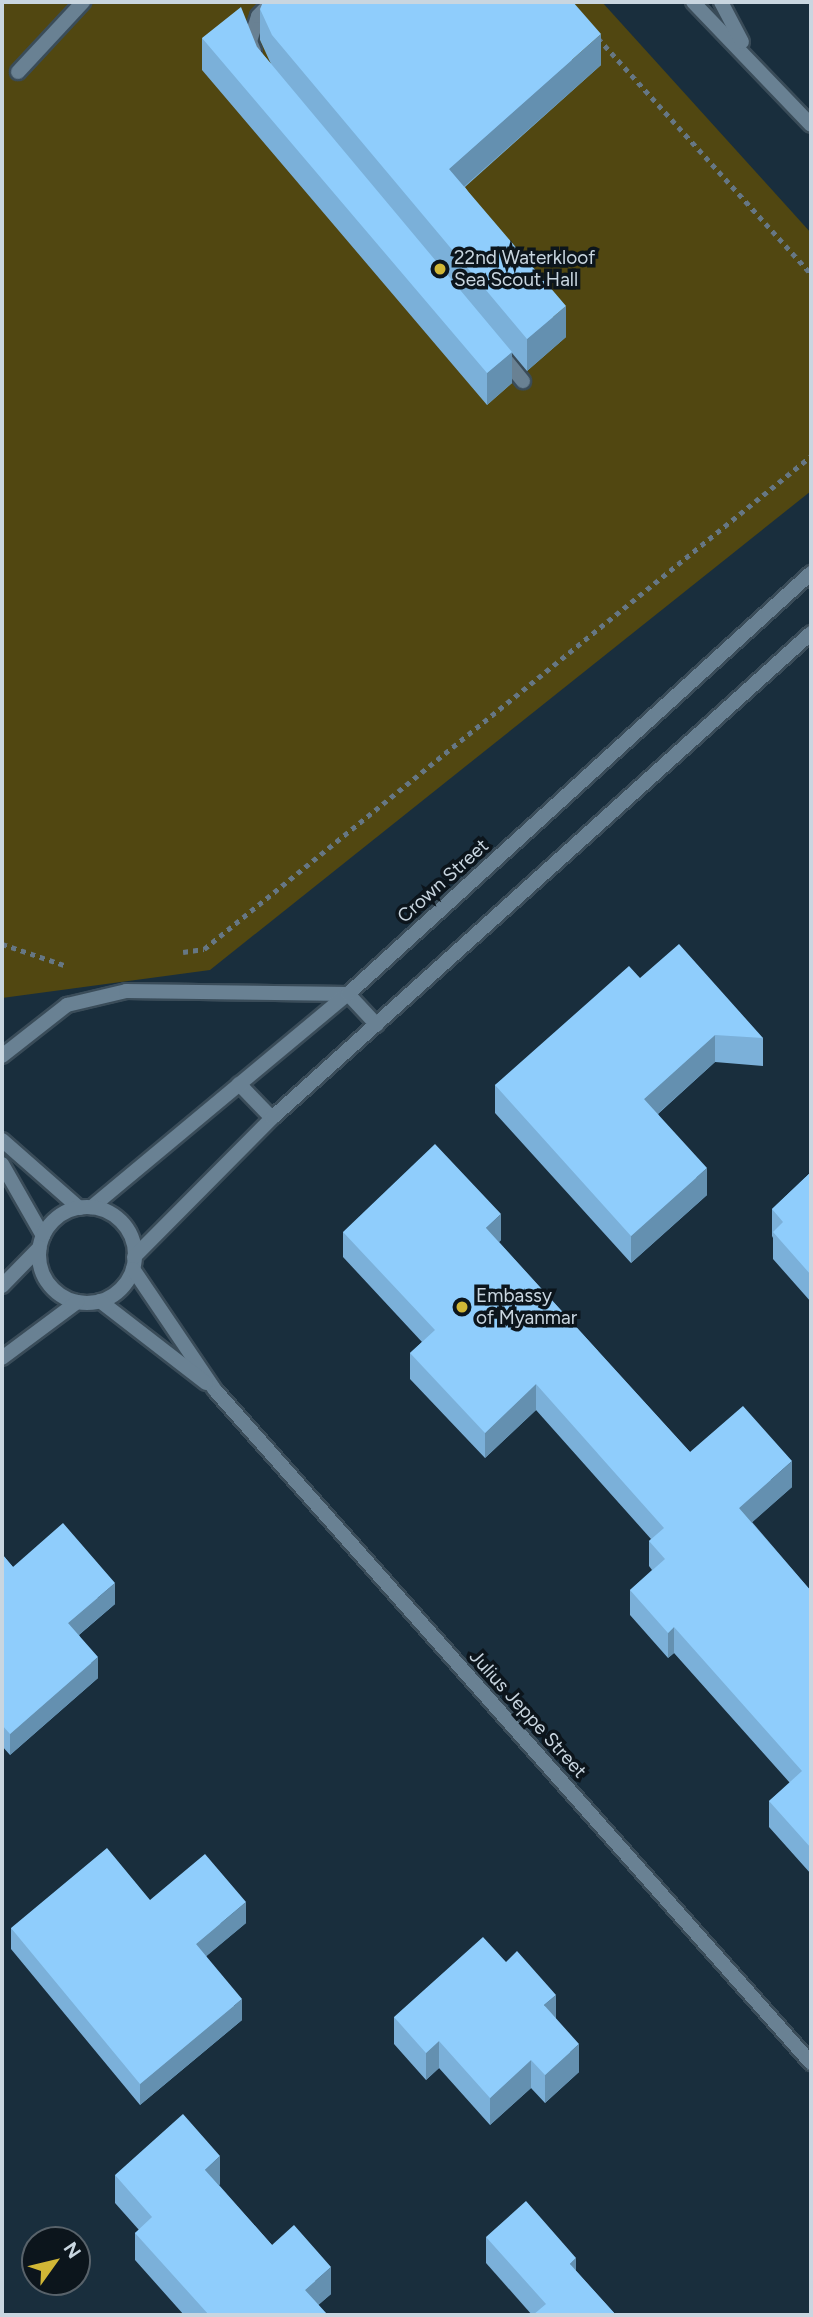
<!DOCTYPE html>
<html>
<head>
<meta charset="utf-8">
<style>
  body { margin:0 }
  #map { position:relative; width:813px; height:2317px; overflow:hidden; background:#192e3d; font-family:Figtree,sans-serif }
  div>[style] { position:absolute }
  .green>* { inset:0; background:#514711 }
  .path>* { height:4.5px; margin-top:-2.25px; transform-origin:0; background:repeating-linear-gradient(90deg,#667784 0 5px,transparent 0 10px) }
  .roads { filter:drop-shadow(2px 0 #3a4c59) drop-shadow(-2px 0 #3a4c59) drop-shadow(0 2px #3a4c59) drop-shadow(0 -2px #3a4c59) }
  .service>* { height:14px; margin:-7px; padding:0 7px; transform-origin:7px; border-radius:7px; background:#698193 }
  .minor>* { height:14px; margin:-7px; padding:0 7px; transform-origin:7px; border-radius:7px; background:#698193 }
  .minor>.ring { margin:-7px; padding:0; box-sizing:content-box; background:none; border:14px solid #698193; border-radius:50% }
  .wall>* { inset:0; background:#7bb0d9 }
  .shaded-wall>* { inset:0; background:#6490b0 }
  .building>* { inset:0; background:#8fcdfc }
  .dots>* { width:19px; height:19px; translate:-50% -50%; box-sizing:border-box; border:4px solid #0c151c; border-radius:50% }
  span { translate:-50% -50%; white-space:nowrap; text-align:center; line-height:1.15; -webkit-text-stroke:7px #0c151c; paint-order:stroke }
  .poi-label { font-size:19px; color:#c9d6e0 }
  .left { translate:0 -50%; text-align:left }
  .street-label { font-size:19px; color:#c9d6e0 }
  .frame { position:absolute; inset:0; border:4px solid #c9d6e0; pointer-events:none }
  .north { position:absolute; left:21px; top:2226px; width:70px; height:70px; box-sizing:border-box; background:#0c151c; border:2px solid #58626a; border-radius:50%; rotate:56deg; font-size:19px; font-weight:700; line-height:28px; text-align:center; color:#c9d6e0 }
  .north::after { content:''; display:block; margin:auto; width:24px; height:32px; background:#d1b736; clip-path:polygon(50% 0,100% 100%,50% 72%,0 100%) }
</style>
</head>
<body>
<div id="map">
  <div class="green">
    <i style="clip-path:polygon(2px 2px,602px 2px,811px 233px,811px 491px,210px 970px,2px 998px)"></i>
  </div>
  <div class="path">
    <i style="left:598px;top:38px;width:318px;rotate:47.9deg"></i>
    <i style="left:2px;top:944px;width:69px;rotate:18.7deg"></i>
    <i style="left:183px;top:952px;width:21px;rotate:-8deg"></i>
    <i style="left:204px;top:949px;width:782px;rotate:-39.08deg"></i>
  </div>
  <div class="roads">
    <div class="service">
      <i style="left:254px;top:51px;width:11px;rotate:-112deg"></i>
      <i style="left:250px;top:41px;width:26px;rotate:-72deg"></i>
      <i style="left:258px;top:16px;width:20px;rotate:-45deg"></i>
      <i style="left:18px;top:72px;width:96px;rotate:-47.1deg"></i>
      <i style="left:501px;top:354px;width:35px;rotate:51deg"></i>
    </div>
    <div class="minor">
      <i style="left:693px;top:2px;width:170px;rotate:46.2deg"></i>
      <i style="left:721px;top:2px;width:45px;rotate:62.3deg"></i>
      <i style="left:2px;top:1056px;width:83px;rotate:-38.1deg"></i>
      <i style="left:67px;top:1005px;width:61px;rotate:-13.3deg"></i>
      <i style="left:126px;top:991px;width:222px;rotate:0.8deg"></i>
      <i style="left:348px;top:994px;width:42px;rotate:46.9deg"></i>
      <i style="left:239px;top:1084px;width:47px;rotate:45.9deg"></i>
      <i style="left:2px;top:1140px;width:103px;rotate:41.4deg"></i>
      <i style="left:2px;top:1164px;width:83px;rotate:60.3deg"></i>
      <i style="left:92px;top:1207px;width:333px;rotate:-39.8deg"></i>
      <i style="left:348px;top:994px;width:626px;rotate:-42.28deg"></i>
      <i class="ring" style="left:39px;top:1207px;width:82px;height:82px"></i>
      <i style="left:134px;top:1257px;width:196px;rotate:-45.2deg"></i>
      <i style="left:272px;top:1118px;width:725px;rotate:-41.98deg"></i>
      <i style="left:133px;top:1269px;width:146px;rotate:55.9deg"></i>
      <i style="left:215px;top:1390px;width:899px;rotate:48.47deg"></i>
      <i style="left:2px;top:1286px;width:54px;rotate:-45.7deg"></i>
      <i style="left:100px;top:1301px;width:134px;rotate:37.7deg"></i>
      <i style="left:2px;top:1358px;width:94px;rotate:-36.7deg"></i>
    </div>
  </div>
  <div class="wall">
    <i style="clip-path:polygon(260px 9px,601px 65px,465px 187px,566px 337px,527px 371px,512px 353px,512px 383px,487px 405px,202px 70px,202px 38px,257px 47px,271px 64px,260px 40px)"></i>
    <i style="clip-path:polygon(640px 978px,763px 1038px,763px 1066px,715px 1062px,658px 1114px,707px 1195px,631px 1263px,495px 1113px,495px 1085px)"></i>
    <i style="clip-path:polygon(811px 1172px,811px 1302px,773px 1259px,773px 1238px,772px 1236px,772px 1209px)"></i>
    <i style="clip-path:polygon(343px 1232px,501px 1240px,499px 1242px,690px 1452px,792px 1487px,752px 1522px,811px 1591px,811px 1874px,769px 1827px,769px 1801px,790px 1783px,674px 1653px,668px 1658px,630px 1615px,630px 1590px,652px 1570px,649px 1566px,649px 1541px,651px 1539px,536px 1410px,485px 1458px,410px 1379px,410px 1353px,422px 1342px,343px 1257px)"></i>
    <i style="clip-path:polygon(2px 1554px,13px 1567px,115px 1604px,79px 1635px,98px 1678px,10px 1755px,2px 1746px)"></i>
    <i style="clip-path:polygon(246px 1923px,206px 1956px,242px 2020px,140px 2105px,11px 1949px,11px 1928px)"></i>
    <i style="clip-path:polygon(394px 2017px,556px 2019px,579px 2072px,545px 2103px,531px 2088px,490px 2125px,439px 2068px,426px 2080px,394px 2044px)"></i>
    <i style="clip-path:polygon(115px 2175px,220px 2184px,219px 2185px,272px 2245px,331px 2294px,318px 2305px,327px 2315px,184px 2315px,135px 2260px,135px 2233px,139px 2230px,115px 2203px)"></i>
    <i style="clip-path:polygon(486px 2237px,576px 2271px,616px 2315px,532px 2315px,486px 2263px)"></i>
  </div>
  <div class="shaded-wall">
    <i style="clip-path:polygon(601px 34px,601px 65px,449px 200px,449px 169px)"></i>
    <i style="clip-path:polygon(566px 306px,566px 337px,527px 371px,527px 339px)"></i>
    <i style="clip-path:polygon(512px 352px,512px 383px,487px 405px,487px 373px)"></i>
    <i style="clip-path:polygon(715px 1035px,715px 1062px,644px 1126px,644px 1099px)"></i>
    <i style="clip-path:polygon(707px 1168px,707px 1195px,631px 1263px,631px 1236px)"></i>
    <i style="clip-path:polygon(501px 1214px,501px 1240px,486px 1253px,486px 1228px)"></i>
    <i style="clip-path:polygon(536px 1384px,536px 1410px,485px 1458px,485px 1433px)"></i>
    <i style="clip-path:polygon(792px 1461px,792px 1487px,739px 1534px,739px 1508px)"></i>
    <i style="clip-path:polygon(115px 1583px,115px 1604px,68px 1644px,68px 1623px)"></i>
    <i style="clip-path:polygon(674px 1627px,674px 1653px,668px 1658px,668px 1633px)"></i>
    <i style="clip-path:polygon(98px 1657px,98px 1678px,10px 1755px,10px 1734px)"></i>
    <i style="clip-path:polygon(246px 1902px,246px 1923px,196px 1965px,196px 1944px)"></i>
    <i style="clip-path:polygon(556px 1995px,556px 2023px,544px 2005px)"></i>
    <i style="clip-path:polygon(242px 1999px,242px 2020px,140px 2105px,140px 2084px)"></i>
    <i style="clip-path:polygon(439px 2041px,439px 2068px,426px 2080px,426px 2053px)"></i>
    <i style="clip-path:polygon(579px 2044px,579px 2072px,545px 2103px,545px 2075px)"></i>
    <i style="clip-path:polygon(531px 2060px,531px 2088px,490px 2125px,490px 2098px)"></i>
    <i style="clip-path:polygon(220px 2156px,220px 2184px,205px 2197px,205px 2170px)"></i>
    <i style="clip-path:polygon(576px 2258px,576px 2284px,570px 2264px)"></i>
    <i style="clip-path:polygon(331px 2267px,331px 2294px,307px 2315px,305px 2290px)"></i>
  </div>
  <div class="building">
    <i style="clip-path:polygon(263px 2px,573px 2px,601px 34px,449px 169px,566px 306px,527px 339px,272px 35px,260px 9px)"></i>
    <i style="clip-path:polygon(241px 7px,257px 47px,512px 352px,487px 373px,202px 38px)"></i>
    <i style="clip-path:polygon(679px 944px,763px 1038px,715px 1035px,644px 1099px,707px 1168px,631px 1236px,495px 1085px,629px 966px,640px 978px)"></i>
    <i style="clip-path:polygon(435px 1144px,501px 1214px,486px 1228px,690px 1452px,743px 1406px,792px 1461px,739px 1508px,811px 1591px,811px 1848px,769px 1801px,802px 1771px,674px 1627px,668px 1633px,630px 1590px,665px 1559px,649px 1541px,664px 1528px,536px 1384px,485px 1433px,410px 1353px,435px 1330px,343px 1232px)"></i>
    <i style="clip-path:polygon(811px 1172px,811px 1275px,773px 1232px,783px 1222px,772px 1209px)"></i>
    <i style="clip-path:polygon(63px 1523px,115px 1583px,68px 1623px,98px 1657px,10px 1734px,2px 1725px,2px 1554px,13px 1567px)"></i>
    <i style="clip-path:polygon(107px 1848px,150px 1900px,205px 1854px,246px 1902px,196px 1944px,242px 1999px,140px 2084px,11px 1928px)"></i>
    <i style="clip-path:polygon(483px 1937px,506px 1962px,517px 1951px,556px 1995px,544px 2005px,579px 2044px,545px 2075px,531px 2060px,490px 2098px,439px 2041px,426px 2053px,394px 2017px)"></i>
    <i style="clip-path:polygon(183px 2114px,220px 2156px,205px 2170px,272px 2245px,294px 2225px,331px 2267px,305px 2290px,327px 2314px,325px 2315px,209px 2315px,135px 2233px,152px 2217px,115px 2175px)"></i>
    <i style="clip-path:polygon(526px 2201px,576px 2258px,570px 2264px,616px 2315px,533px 2315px,546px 2304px,486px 2237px)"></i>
  </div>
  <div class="dots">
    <i style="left:440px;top:269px;background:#d1b736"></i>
    <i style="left:462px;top:1307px;background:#d1b736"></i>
  </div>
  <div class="poi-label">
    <span class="left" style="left:454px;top:269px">22nd Waterkloof<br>Sea Scout Hall</span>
    <span class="left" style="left:476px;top:1307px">Embassy<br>of Myanmar</span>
  </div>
  <div class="street-label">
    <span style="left:443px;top:881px;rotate:-42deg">Crown Street</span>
    <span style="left:528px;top:1714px;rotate:48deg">Julius Jeppe Street</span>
  </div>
  <div class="frame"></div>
  <div class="north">N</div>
</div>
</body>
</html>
